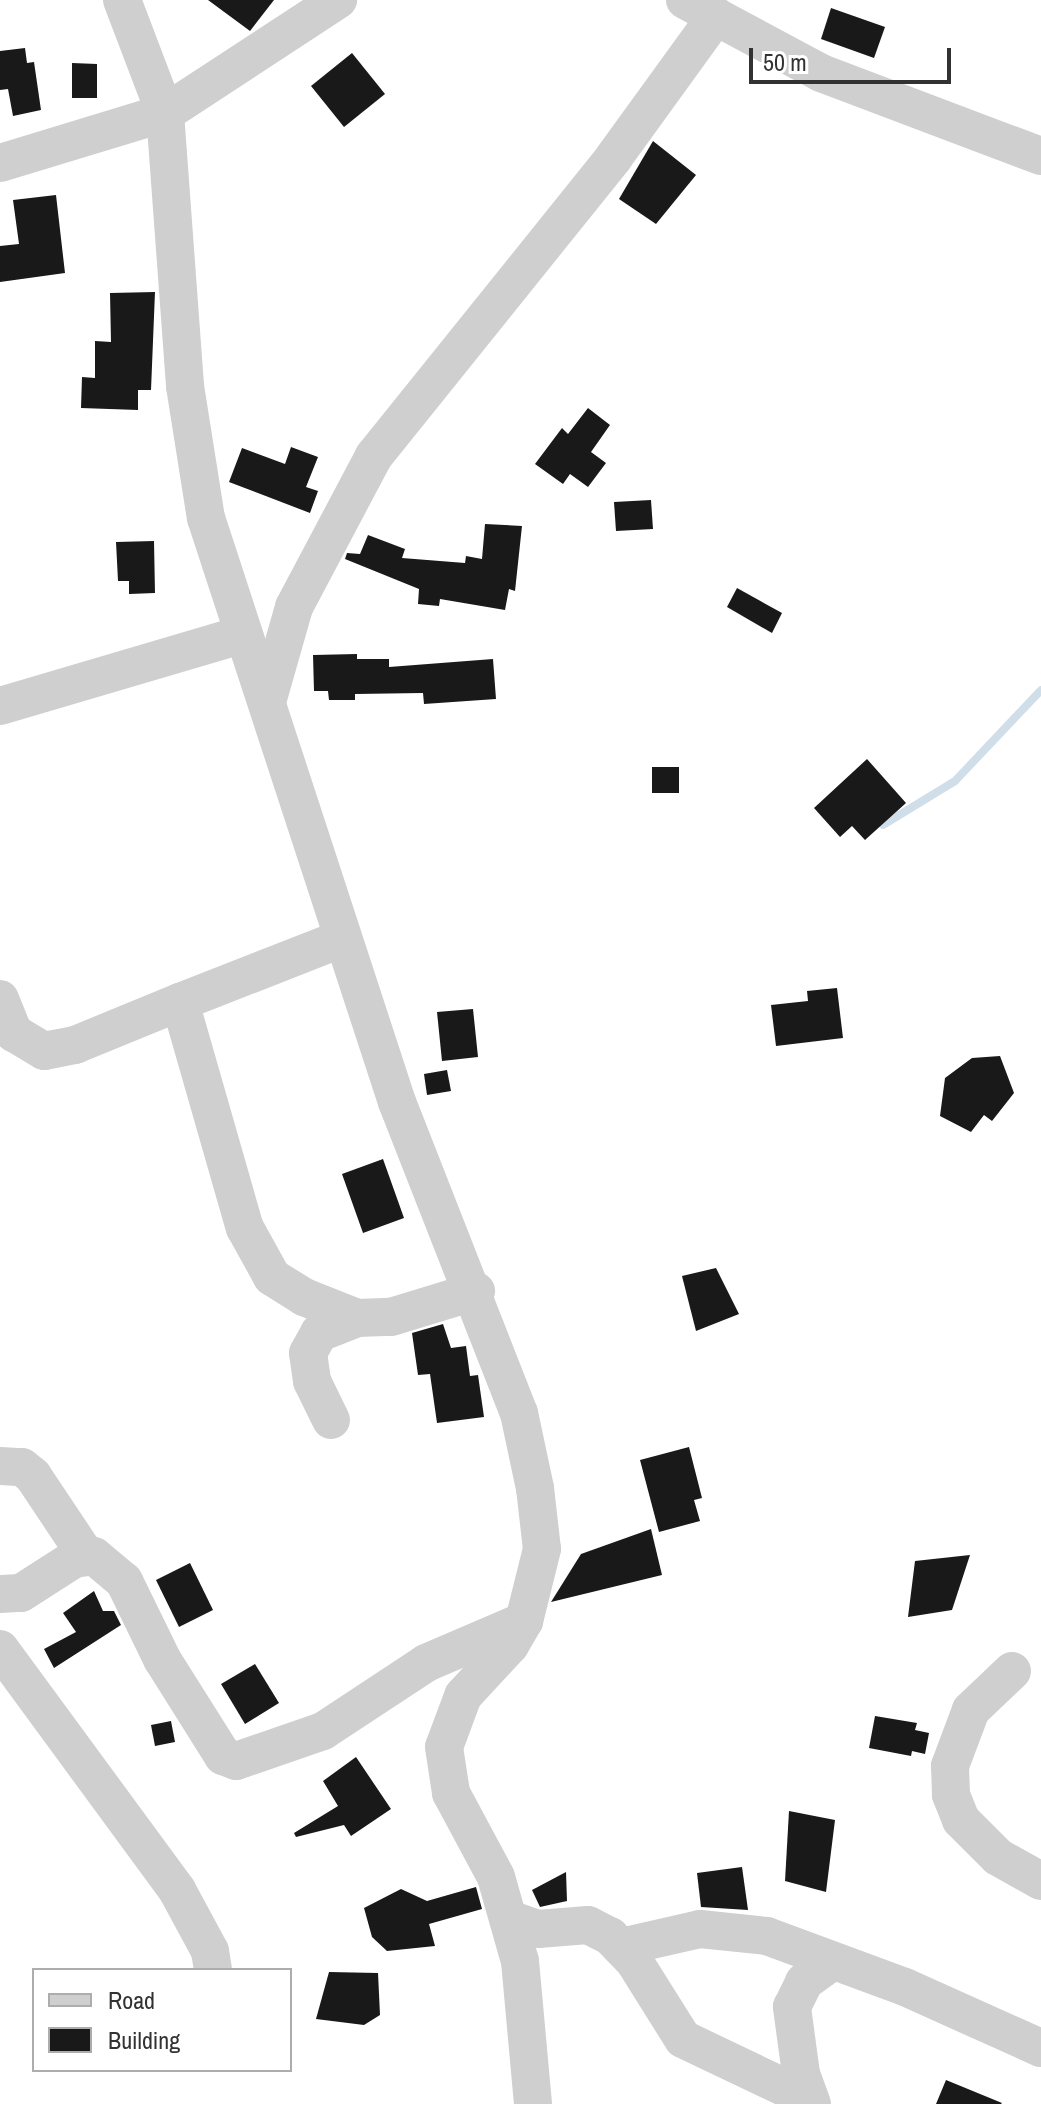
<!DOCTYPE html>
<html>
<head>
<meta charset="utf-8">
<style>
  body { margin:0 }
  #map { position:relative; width:1041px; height:2104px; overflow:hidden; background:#fff; font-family:"Archivo Narrow",sans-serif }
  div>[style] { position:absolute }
  .stream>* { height:8px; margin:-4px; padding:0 4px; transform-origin:4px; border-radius:4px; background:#d0deea }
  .building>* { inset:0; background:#191919 }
  .minor>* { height:38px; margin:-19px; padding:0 19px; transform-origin:19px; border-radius:19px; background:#cfcfcf }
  span { translate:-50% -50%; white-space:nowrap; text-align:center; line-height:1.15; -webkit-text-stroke:8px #fff; paint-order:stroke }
  .legend { position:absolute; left:32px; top:1968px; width:260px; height:104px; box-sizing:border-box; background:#fff; border:2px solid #adadad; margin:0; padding:10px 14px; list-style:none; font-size:24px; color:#323232 }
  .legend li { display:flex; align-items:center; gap:16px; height:40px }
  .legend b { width:40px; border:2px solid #adadad }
  .scale { position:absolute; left:749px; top:48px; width:202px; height:36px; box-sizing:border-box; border:4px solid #323232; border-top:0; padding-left:10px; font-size:24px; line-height:28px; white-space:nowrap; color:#323232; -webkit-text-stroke:6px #fff; paint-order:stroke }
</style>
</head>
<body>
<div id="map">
  <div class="stream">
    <i style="left:883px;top:825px;width:84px;rotate:-31.4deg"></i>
    <i style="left:955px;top:781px;width:125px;rotate:-46.6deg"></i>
  </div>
  <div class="building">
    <i style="clip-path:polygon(208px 0,274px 0,250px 31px)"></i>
    <i style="clip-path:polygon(831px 8px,885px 27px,874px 58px,821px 39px)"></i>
    <i style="clip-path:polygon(25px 48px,27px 63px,34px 62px,41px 110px,13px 116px,8px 89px,0 90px,0 51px)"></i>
    <i style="clip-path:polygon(352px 53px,385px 94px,344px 127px,311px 86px)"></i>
    <i style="clip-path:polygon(72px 63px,97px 64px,97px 98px,72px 98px)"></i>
    <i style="clip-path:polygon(653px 141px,696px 175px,656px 224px,619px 199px)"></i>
    <i style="clip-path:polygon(56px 195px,65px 273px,0 282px,0 246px,19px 244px,13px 200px)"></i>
    <i style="clip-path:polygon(155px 292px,151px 390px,138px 390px,138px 410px,81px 408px,82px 377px,95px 378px,95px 341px,111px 342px,110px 293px)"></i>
    <i style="clip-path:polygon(588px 408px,610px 425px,591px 452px,606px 463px,588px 487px,570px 474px,563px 484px,535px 464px,562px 428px,568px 434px)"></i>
    <i style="clip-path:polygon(291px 447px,318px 457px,306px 487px,318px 491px,310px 513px,229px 482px,242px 448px,285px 464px)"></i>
    <i style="clip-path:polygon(651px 500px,653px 529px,616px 531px,614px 502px)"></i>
    <i style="clip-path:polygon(485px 524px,522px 526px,515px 591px,509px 589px,505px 610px,440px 599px,439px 606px,418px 604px,419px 589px,345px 559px,347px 553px,360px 554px,368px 535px,405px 549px,402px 558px,465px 563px,466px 556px,482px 559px)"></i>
    <i style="clip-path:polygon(154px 541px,155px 593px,129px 594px,129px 581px,118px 581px,116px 542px)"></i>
    <i style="clip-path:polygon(737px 588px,782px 613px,772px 633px,727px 607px)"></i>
    <i style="clip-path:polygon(357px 654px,357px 659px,389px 659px,389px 667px,493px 659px,496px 699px,424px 704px,423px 693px,355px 694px,355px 700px,329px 700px,328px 691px,314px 691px,313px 655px)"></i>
    <i style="clip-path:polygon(867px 759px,906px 803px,865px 840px,852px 826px,840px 837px,814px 808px)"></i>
    <i style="clip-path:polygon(652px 767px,679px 767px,679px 793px,652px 793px)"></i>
    <i style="clip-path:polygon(837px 988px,843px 1038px,776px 1046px,771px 1005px,808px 1001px,807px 991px)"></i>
    <i style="clip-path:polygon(473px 1009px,478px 1057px,442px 1061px,437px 1012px)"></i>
    <i style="clip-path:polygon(1000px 1056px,1014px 1093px,992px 1121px,984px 1115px,971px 1132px,940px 1116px,945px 1078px,972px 1058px)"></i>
    <i style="clip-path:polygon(447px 1070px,451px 1091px,427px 1095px,424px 1074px)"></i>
    <i style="clip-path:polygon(383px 1159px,404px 1218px,363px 1233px,342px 1174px)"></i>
    <i style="clip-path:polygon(716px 1268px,739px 1314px,696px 1331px,682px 1276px)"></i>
    <i style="clip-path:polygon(443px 1324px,451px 1348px,466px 1346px,470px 1376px,478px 1375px,484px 1417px,437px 1423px,430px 1374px,418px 1375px,412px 1333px)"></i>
    <i style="clip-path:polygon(689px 1447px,702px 1498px,694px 1500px,700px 1521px,659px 1532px,640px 1460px)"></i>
    <i style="clip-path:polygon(651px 1529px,662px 1575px,551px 1602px,581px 1554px)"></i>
    <i style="clip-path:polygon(970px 1555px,952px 1610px,908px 1617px,915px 1561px)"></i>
    <i style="clip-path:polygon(190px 1563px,213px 1610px,179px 1627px,156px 1580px)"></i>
    <i style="clip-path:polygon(94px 1591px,103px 1611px,114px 1611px,121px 1625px,54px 1668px,44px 1649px,76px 1632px,63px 1613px)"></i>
    <i style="clip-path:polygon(255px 1664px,279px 1703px,245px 1724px,221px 1684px)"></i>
    <i style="clip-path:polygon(875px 1716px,917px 1723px,915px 1730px,929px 1733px,925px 1754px,912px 1751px,911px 1756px,869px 1748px)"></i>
    <i style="clip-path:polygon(171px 1721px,175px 1742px,155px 1746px,151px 1725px)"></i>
    <i style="clip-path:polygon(356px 1757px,391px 1809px,351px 1836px,344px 1825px,296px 1837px,294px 1833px,338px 1806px,323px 1781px)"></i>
    <i style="clip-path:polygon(789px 1811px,835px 1820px,826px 1892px,785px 1881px)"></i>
    <i style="clip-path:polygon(742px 1867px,748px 1910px,701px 1907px,697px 1873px)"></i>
    <i style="clip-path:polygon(566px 1872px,567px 1901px,540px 1907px,532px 1890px)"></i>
    <i style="clip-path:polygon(476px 1887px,482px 1909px,429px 1924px,435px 1946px,387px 1951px,372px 1937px,364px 1908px,401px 1889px,427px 1901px)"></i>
    <i style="clip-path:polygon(329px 1972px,378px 1973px,380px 2015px,364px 2025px,316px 2019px)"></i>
    <i style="clip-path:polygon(946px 2080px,1002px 2103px,1001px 2104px,936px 2104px)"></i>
  </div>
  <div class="minor">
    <i style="left:122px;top:0;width:121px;rotate:69.2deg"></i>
    <i style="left:165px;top:113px;width:274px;rotate:85.8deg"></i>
    <i style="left:185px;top:386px;width:134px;rotate:81deg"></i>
    <i style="left:206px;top:518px;width:614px;rotate:71.89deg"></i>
    <i style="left:397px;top:1102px;width:334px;rotate:68.6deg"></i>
    <i style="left:519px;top:1413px;width:77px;rotate:78deg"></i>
    <i style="left:535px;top:1488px;width:61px;rotate:83.5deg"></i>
    <i style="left:542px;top:1549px;width:74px;rotate:104deg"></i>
    <i style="left:524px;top:1621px;width:28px;rotate:120deg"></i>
    <i style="left:510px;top:1645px;width:69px;rotate:132.7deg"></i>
    <i style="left:463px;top:1696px;width:54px;rotate:110.4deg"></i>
    <i style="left:444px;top:1747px;width:47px;rotate:81.3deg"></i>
    <i style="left:451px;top:1793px;width:95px;rotate:61.8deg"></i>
    <i style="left:496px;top:1877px;width:87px;rotate:74.1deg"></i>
    <i style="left:520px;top:1961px;width:144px;rotate:84.8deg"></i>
    <i style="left:685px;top:0;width:154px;rotate:28.2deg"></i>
    <i style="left:821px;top:73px;width:235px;rotate:20.7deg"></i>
    <i style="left:0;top:163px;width:172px;rotate:-16.9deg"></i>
    <i style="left:165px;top:113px;width:207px;rotate:-33.2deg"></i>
    <i style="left:267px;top:702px;width:99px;rotate:-74.1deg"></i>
    <i style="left:294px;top:607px;width:171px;rotate:-62.1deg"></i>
    <i style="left:374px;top:456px;width:383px;rotate:-51.2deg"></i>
    <i style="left:614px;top:157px;width:174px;rotate:-54.1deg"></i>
    <i style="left:0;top:706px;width:252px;rotate:-16.4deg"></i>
    <i style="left:0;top:999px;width:37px;rotate:68deg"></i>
    <i style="left:14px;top:1033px;width:35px;rotate:31deg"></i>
    <i style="left:44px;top:1051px;width:32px;rotate:-11deg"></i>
    <i style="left:75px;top:1045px;width:113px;rotate:-22.3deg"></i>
    <i style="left:180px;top:1002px;width:235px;rotate:74deg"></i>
    <i style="left:245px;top:1228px;width:56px;rotate:61.1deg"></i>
    <i style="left:272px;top:1277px;width:38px;rotate:32deg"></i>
    <i style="left:304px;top:1297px;width:57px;rotate:21.6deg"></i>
    <i style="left:357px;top:1318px;width:34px;rotate:-2deg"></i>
    <i style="left:391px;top:1317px;width:89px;rotate:-17deg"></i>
    <i style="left:180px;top:1002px;width:175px;rotate:-21.4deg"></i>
    <i style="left:331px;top:1420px;width:43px;rotate:-116deg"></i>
    <i style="left:312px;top:1381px;width:28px;rotate:-98deg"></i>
    <i style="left:308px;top:1353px;width:23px;rotate:-61deg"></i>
    <i style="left:319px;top:1333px;width:41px;rotate:-21.5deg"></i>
    <i style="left:0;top:1466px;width:22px;rotate:3deg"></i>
    <i style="left:22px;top:1467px;width:14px;rotate:39deg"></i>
    <i style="left:33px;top:1476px;width:97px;rotate:56.3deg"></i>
    <i style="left:0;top:1594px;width:21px;rotate:-3deg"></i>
    <i style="left:21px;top:1593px;width:63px;rotate:-32.7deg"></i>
    <i style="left:74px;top:1559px;width:20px;rotate:-9deg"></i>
    <i style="left:94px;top:1556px;width:39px;rotate:40deg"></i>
    <i style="left:124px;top:1581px;width:87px;rotate:64deg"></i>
    <i style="left:162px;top:1659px;width:115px;rotate:57.8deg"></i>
    <i style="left:223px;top:1756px;width:14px;rotate:21deg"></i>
    <i style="left:236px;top:1761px;width:92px;rotate:-19deg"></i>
    <i style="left:323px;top:1731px;width:123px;rotate:-33.4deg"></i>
    <i style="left:426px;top:1663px;width:107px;rotate:-23.2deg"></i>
    <i style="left:0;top:1649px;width:299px;rotate:53.7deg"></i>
    <i style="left:177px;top:1890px;width:69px;rotate:61.6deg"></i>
    <i style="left:210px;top:1951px;width:19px;rotate:81deg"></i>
    <i style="left:1012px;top:1671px;width:57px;rotate:136.4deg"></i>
    <i style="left:971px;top:1710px;width:60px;rotate:110.6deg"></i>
    <i style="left:950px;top:1766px;width:29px;rotate:88deg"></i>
    <i style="left:951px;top:1795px;width:27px;rotate:68deg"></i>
    <i style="left:961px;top:1820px;width:52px;rotate:45deg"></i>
    <i style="left:998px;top:1857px;width:49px;rotate:29.2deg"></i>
    <i style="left:509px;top:1919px;width:31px;rotate:19deg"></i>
    <i style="left:538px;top:1929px;width:50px;rotate:-4.6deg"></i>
    <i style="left:588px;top:1925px;width:25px;rotate:27deg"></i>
    <i style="left:610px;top:1936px;width:35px;rotate:46deg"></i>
    <i style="left:634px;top:1961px;width:92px;rotate:57.9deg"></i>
    <i style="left:683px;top:2039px;width:140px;rotate:25.5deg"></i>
    <i style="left:621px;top:1947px;width:81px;rotate:-12.8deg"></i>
    <i style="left:700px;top:1929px;width:67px;rotate:6deg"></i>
    <i style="left:767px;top:1936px;width:147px;rotate:20.3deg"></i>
    <i style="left:905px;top:1987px;width:149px;rotate:24.2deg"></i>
    <i style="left:812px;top:2104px;width:32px;rotate:-110deg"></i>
    <i style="left:801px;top:2074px;width:68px;rotate:-97.7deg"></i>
    <i style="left:792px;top:2007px;width:28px;rotate:-64deg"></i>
    <i style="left:804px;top:1982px;width:34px;rotate:-36deg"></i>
  </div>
  <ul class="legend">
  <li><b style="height:10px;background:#cfcfcf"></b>Road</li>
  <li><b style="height:22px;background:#191919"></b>Building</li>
  </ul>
  <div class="scale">50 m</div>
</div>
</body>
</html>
